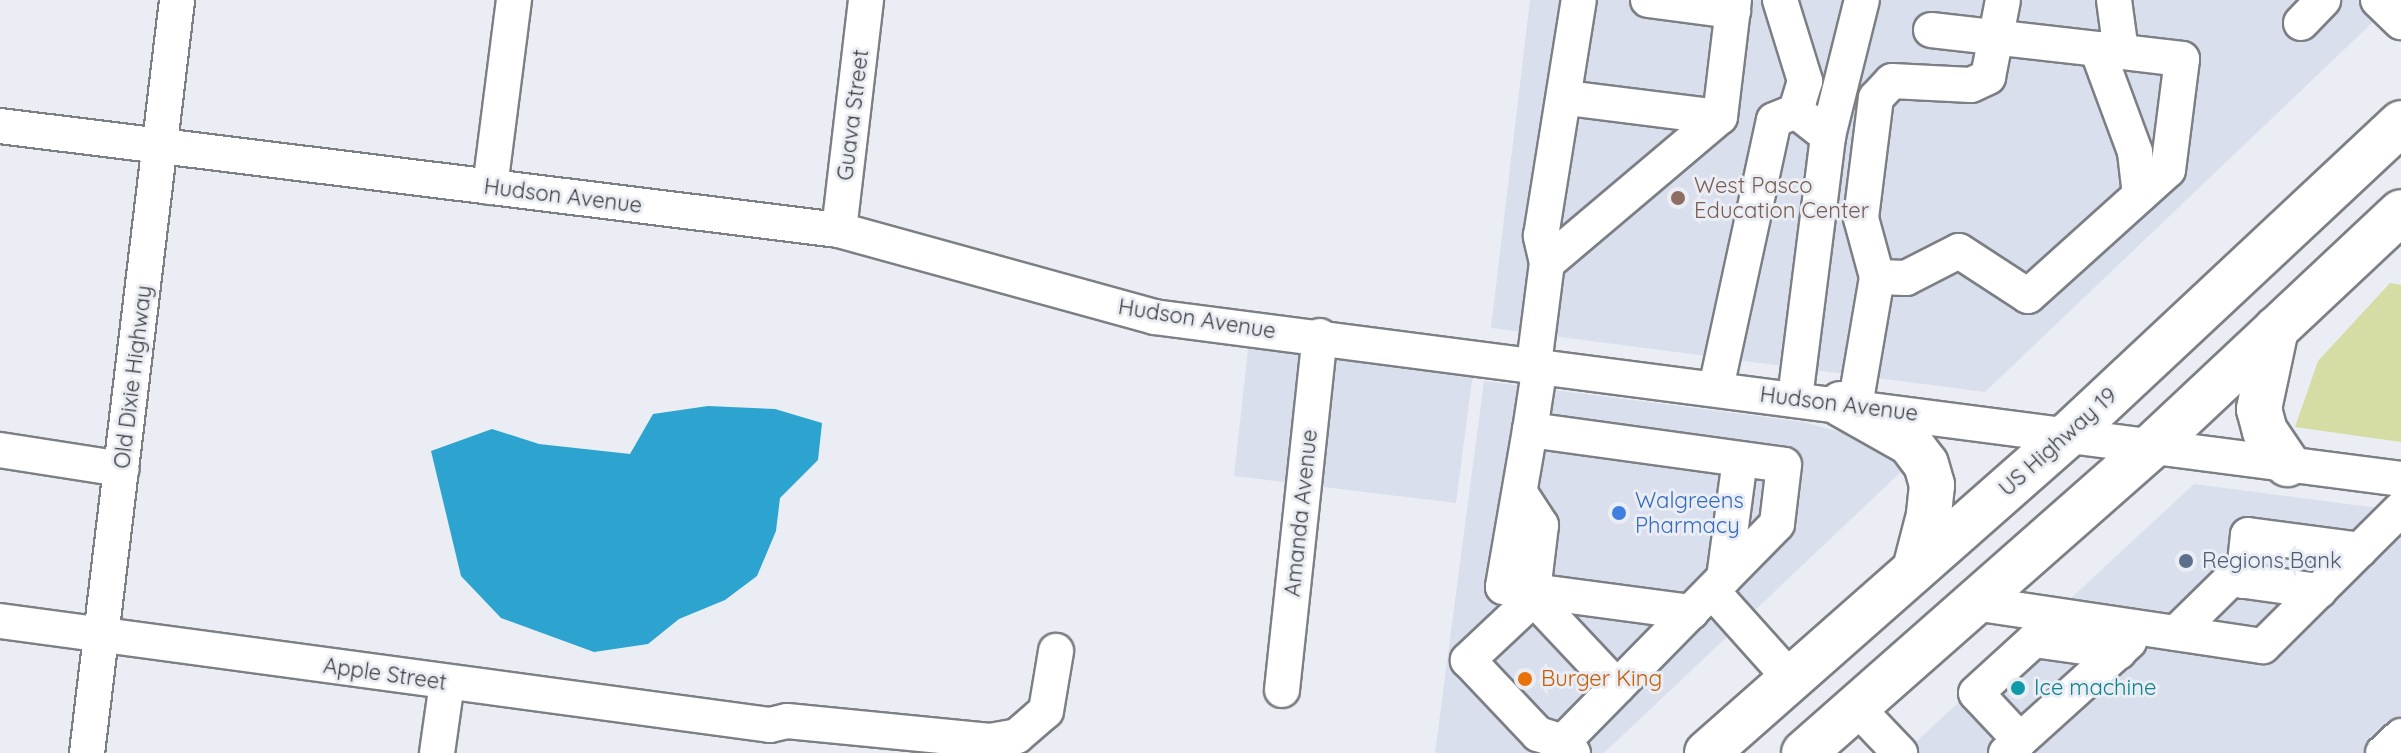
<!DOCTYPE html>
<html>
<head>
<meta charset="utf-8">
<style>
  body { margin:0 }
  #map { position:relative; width:2401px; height:753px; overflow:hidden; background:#eaedf3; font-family:Quicksand,sans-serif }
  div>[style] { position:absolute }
  .built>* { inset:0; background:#d9dfec }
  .green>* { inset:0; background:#d5dda5 }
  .water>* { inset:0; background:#2da4cf }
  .roads { filter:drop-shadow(2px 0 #7c7f84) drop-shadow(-2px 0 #7c7f84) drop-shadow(0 2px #7c7f84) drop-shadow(0 -2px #7c7f84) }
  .minor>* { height:34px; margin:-17px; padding:0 17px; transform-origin:17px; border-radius:17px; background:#fff }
  .highway>* { height:44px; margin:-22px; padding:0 22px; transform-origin:22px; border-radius:22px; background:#fff }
  .dots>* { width:22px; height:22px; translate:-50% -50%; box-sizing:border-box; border:4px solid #eaedf3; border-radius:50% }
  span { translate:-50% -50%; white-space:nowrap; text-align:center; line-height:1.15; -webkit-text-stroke:6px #eaedf3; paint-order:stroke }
  .street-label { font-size:22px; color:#3b3d3f }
  .education-label { font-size:22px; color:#785e54 }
  .left { translate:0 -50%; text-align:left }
  .shop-label { font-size:22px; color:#366cbe }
  .service-label { font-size:22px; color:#4e5e75 }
  .food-label { font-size:22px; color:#c56008 }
  .culture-label { font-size:22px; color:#0d838f }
</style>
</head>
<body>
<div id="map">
  <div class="built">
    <i style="clip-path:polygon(1530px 0,2396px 0,1985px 392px,1491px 328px)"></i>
    <i style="clip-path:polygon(1249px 341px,1482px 371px,1472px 380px,1456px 503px,1234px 476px)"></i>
    <i style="clip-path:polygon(1484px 381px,1803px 422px,1872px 440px,1902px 471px,1604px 753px,1435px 753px)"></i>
    <i style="clip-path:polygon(2194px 484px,2401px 511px,2401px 753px,1904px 753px)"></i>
  </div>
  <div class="green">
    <i style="clip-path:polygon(2390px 283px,2401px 285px,2401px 442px,2295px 427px,2318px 361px)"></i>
  </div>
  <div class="water">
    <i style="clip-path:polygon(708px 406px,775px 409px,822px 423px,818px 460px,780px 498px,776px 531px,757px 576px,725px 600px,679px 619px,648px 644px,594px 652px,501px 618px,461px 576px,431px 451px,492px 429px,539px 444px,630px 454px,653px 414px)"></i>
  </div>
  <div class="roads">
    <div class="minor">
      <i style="left:1648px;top:0;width:86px;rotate:7.4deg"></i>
      <i style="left:1780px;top:0;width:85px;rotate:72.8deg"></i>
      <i style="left:1805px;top:81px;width:31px;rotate:107deg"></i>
      <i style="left:2114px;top:0;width:52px;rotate:82.3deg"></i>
      <i style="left:2378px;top:0;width:32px;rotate:44deg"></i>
      <i style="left:2301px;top:23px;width:32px;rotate:-46deg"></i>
      <i style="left:1931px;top:30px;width:167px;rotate:6.5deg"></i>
      <i style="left:2097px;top:49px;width:110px;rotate:69.7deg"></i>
      <i style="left:2135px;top:152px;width:43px;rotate:83.4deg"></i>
      <i style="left:1567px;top:98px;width:154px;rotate:7.1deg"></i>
      <i style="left:0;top:126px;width:845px;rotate:7.07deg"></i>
      <i style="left:839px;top:230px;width:327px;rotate:15.4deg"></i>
      <i style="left:1154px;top:317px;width:1257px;rotate:7.4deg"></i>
      <i style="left:490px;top:187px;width:189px;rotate:-82.7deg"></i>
      <i style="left:839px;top:230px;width:232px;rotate:-83.3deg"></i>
      <i style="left:1547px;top:263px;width:226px;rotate:-40.2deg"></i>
      <i style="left:1720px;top:117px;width:118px;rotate:-83.2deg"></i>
      <i style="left:1877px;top:277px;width:29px;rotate:2deg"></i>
      <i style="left:1906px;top:278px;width:59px;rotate:-27deg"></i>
      <i style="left:1959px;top:251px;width:82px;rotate:33.1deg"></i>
      <i style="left:2028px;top:296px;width:188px;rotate:-42deg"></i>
      <i style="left:2168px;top:170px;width:112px;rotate:-82.8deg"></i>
      <i style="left:2182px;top:59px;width:86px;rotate:-173.3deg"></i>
      <i style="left:1534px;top:364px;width:102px;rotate:-82.7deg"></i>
      <i style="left:1547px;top:263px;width:28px;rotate:-103deg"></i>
      <i style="left:1541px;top:236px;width:239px;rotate:-80.9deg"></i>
      <i style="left:1540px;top:365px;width:66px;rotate:98.7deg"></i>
      <i style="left:1530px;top:430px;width:256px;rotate:7.8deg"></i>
      <i style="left:1784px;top:465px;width:59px;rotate:96.8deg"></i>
      <i style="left:1777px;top:524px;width:305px;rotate:134.5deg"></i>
      <i style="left:1563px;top:742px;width:15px;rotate:48deg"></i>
      <i style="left:1716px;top:388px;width:274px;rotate:-77.8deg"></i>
      <i style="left:1774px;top:120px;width:24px;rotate:-22deg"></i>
      <i style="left:1796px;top:111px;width:41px;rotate:38deg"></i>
      <i style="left:1795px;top:398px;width:264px;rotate:-82.8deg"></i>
      <i style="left:1828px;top:136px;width:140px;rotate:-76deg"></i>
      <i style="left:1855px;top:406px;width:131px;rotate:-80.3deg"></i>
      <i style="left:1877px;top:277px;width:61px;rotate:-105.2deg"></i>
      <i style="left:1861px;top:218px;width:121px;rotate:-82.9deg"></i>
      <i style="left:1876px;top:98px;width:23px;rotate:-47deg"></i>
      <i style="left:1892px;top:81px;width:79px;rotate:2.9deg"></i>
      <i style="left:1971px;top:85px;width:19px;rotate:-25deg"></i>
      <i style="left:1988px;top:77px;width:78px;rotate:-79deg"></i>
      <i style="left:1530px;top:430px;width:159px;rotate:99.8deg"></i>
      <i style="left:1503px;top:587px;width:190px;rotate:7.6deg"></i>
      <i style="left:0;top:450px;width:123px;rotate:8.9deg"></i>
      <i style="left:1522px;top:496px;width:35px;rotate:57deg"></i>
      <i style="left:1541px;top:525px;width:66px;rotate:96.9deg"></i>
      <i style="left:1724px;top:578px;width:120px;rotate:-82.3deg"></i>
      <i style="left:2243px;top:581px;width:46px;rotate:-83.8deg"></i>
      <i style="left:2248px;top:535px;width:113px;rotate:7.6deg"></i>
      <i style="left:1526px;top:590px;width:133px;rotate:46.8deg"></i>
      <i style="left:1712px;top:591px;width:118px;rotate:48.1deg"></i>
      <i style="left:1534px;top:598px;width:91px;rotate:136.8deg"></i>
      <i style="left:1468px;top:660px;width:102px;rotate:46.6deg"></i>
      <i style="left:1538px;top:734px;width:26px;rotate:18deg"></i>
      <i style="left:1974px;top:603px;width:292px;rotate:8.5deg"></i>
      <i style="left:2263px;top:646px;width:194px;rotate:-44.8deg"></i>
      <i style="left:0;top:621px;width:777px;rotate:7.69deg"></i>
      <i style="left:770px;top:725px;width:17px;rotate:-13deg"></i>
      <i style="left:787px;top:721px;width:204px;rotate:5.6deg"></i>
      <i style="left:990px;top:741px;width:27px;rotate:-10deg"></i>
      <i style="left:1017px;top:736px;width:38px;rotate:-41deg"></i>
      <i style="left:1046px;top:711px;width:61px;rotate:-80.5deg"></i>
      <i style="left:2176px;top:633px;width:77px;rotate:-44.5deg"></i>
      <i style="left:2231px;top:579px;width:89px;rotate:7.8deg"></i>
      <i style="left:1282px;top:690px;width:356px;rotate:-83.9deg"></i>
      <i style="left:1856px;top:707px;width:64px;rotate:46.3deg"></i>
      <i style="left:2020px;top:740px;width:64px;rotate:-133.1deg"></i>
      <i style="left:1976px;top:693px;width:79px;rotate:-42.4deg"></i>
      <i style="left:2034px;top:640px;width:86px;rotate:8deg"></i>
      <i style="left:87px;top:753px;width:758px;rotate:-83.18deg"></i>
      <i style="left:437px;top:753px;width:71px;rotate:-81.9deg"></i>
      <i style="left:2006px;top:753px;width:166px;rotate:-42.1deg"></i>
      <i style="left:2383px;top:753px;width:25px;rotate:-43deg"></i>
    </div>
    <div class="highway">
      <i style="left:2276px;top:329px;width:82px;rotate:102deg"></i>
      <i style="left:2259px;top:409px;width:23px;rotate:75deg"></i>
      <i style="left:2265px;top:431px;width:40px;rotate:56deg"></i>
      <i style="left:1841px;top:404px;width:79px;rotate:29.5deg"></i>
      <i style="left:1910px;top:443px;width:26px;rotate:53deg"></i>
      <i style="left:1926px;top:464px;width:22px;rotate:74deg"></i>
      <i style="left:1932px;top:485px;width:30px;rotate:96deg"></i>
      <i style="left:1929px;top:515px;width:56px;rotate:104.5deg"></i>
      <i style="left:1707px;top:753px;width:482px;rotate:-41.4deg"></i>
      <i style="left:2069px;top:434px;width:455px;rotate:-43.1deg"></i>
      <i style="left:1804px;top:753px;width:465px;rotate:-41.4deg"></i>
      <i style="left:2153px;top:445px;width:340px;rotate:-43.2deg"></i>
    </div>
  </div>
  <div class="dots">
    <i style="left:1678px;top:198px;background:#8d6e63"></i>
    <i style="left:1619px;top:513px;background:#3f7fe0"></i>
    <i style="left:2186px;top:561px;background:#5c6f8a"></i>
    <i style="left:1525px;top:679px;background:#e8710a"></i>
    <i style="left:2018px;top:688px;background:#0f9aa8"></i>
  </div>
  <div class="street-label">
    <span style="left:853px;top:115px;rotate:-83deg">Guava Street</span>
    <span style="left:563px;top:196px;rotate:7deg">Hudson Avenue</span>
    <span style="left:1197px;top:319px;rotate:9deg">Hudson Avenue</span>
    <span style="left:133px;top:377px;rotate:-83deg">Old Dixie Highway</span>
    <span style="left:1839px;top:404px;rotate:7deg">Hudson Avenue</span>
    <span style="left:2058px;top:442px;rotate:-42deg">US Highway 19</span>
    <span style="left:1301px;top:513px;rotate:-84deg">Amanda Avenue</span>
    <span style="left:385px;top:674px;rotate:8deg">Apple Street</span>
  </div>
  <div class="education-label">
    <span class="left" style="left:1694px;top:198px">West Pasco<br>Education Center</span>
  </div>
  <div class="shop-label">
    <span class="left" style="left:1635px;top:513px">Walgreens<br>Pharmacy</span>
  </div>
  <div class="service-label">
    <span class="left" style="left:2202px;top:561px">Regions Bank</span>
  </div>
  <div class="food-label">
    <span class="left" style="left:1541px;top:679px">Burger King</span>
  </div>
  <div class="culture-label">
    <span class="left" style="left:2034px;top:688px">Ice machine</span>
  </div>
</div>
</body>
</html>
